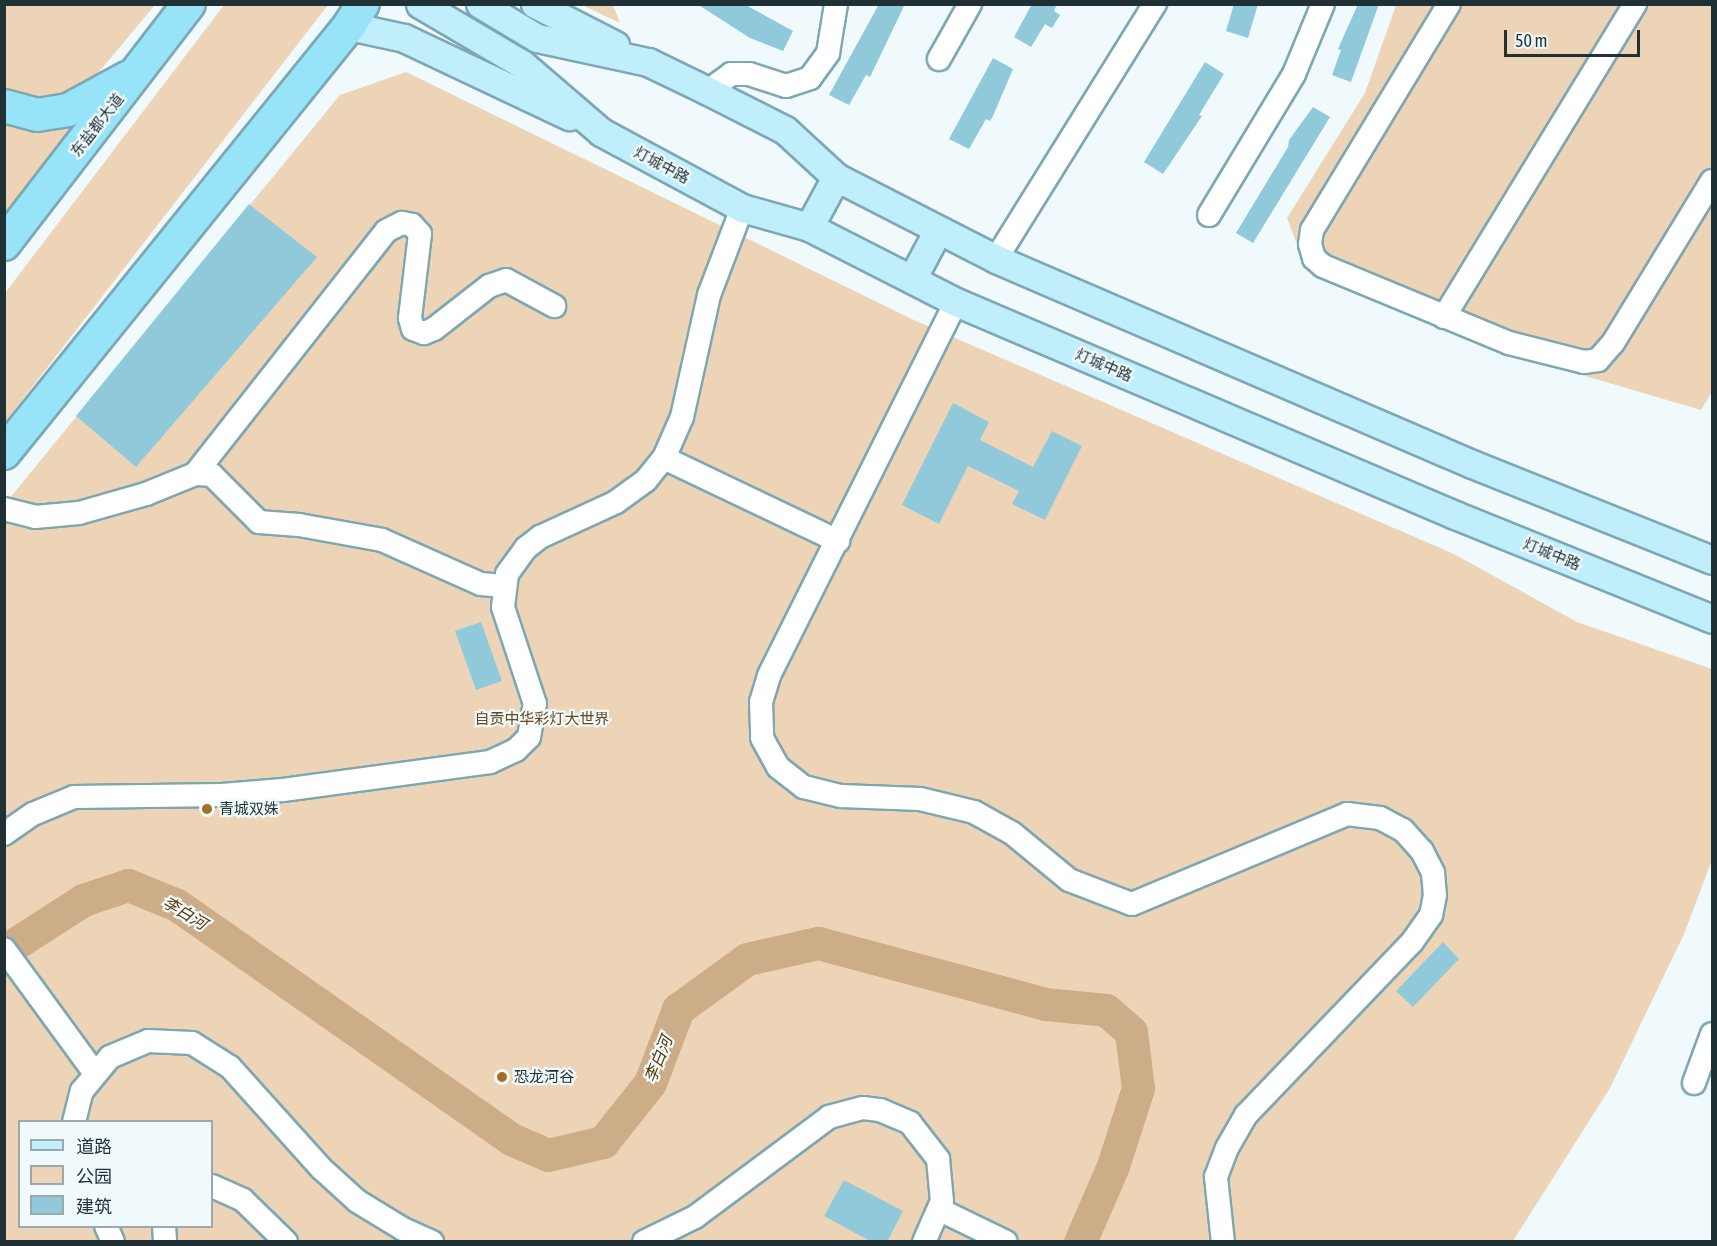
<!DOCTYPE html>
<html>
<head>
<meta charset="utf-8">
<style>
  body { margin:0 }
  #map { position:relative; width:1717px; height:1246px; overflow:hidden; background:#f0f9fb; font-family:"Asap Condensed","Noto Sans SC",sans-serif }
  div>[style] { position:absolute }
  .green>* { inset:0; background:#eed4b6 }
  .river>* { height:33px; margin:-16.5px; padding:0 16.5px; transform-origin:16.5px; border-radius:16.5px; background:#cdad87 }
  .building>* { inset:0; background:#90cada }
  .roads { filter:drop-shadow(2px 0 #7da7b3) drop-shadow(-2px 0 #7da7b3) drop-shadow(0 2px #7da7b3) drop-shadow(0 -2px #7da7b3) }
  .minor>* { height:22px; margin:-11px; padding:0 11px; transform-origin:11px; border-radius:11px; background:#fff }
  .major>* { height:27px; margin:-13.5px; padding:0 13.5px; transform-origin:13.5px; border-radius:13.5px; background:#c1eefb }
  .highway>* { height:32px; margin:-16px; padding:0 16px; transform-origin:16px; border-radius:16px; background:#97e3f8 }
  .dots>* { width:16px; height:16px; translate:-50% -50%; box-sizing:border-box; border:3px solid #f0f9fb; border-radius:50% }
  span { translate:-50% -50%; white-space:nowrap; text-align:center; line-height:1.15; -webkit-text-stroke:4.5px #f0f9fb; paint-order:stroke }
  .street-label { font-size:15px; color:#1f3135 }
  .park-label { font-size:15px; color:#68481b }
  .poi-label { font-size:15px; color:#1f3135 }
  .left { translate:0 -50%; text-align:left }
  .water-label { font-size:16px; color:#563605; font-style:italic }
  .frame { position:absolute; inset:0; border:6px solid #1f3135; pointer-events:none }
  .legend { position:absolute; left:18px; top:1120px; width:195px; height:108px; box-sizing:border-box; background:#f0f9fb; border:2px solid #9ca9ac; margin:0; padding:8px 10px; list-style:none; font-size:18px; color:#1f3135 }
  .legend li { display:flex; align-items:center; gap:12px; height:30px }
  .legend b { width:30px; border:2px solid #9ca9ac }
  .scale { position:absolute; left:1504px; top:30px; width:136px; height:27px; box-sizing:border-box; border:3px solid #1f3135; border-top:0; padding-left:8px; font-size:18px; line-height:21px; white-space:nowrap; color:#1f3135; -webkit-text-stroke:4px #f0f9fb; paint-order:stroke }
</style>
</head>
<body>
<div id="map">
  <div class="green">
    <i style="clip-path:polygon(4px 5px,155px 5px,93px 79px,61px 98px,31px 102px,5px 90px)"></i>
    <i style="clip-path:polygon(224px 5px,328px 5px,5px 422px,5px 293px)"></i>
    <i style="clip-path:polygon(582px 5px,613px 5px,620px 23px)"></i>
    <i style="clip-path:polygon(1396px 5px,1712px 5px,1712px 392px,1701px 410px,1497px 350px,1306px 269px,1287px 218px,1365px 93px)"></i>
    <i style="clip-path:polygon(evenodd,406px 72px,916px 321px,1454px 554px,1577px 622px,1712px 669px,1712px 860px,1684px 934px,1610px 1088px,1513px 1241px,5px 1241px,4px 505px,340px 95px,406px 72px,20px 1122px,212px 1122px,212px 1226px,20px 1226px,20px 1122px)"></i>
    <i style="clip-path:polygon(5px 119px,74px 124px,5px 213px)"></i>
  </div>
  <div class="river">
    <i style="left:4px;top:951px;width:94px;rotate:-32.8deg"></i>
    <i style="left:83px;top:900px;width:47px;rotate:-18.4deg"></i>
    <i style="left:128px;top:885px;width:53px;rotate:22.2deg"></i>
    <i style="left:177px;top:905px;width:408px;rotate:35deg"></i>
    <i style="left:511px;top:1139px;width:40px;rotate:23.4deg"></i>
    <i style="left:548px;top:1155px;width:57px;rotate:-13.3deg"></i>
    <i style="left:603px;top:1142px;width:75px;rotate:-51.5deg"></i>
    <i style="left:650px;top:1083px;width:79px;rotate:-69.3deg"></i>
    <i style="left:678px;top:1009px;width:85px;rotate:-35.9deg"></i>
    <i style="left:747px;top:959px;width:73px;rotate:-12.7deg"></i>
    <i style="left:818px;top:943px;width:235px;rotate:15deg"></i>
    <i style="left:1045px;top:1004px;width:61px;rotate:5.6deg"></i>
    <i style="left:1106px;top:1010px;width:33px;rotate:41deg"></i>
    <i style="left:1131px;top:1032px;width:56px;rotate:82.9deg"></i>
    <i style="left:1138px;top:1088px;width:82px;rotate:107.8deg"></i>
    <i style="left:1113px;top:1166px;width:83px;rotate:113.5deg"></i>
  </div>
  <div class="building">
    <i style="clip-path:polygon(697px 4px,744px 4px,793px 31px,783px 51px,750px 38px)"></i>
    <i style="clip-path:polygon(879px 4px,905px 4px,870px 77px,866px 75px,849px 105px,829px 95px)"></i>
    <i style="clip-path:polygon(1032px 4px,1057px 4px,1054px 11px,1060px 15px,1052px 28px,1045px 24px,1031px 47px,1014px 37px)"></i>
    <i style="clip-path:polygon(1234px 4px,1258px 4px,1248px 38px,1226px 31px)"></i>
    <i style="clip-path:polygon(1358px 4px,1379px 4px,1351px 82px,1332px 75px,1341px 50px,1338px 49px)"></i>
    <i style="clip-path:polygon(993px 58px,1013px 69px,993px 116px,990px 121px,986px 119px,969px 149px,949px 139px)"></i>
    <i style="clip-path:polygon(1205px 62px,1224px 74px,1199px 115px,1202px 116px,1163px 174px,1144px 162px)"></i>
    <i style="clip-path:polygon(1313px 107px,1330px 117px,1253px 243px,1236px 233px,1288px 147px,1289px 140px)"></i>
    <i style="clip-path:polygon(249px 204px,317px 257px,136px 467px,76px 416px)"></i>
    <i style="clip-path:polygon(953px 403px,989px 422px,980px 440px,1033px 467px,1052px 431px,1082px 446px,1045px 520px,1012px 504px,1019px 491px,968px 466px,939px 524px,902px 505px)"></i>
    <i style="clip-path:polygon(481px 622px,502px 681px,476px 690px,455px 631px)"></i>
    <i style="clip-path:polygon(1443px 942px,1459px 959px,1413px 1007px,1396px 991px)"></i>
    <i style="clip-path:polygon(844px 1180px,903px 1211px,887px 1242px,872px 1242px,824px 1216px)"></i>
  </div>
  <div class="roads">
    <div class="minor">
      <i style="left:1449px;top:4px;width:264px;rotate:121.2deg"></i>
      <i style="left:1312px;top:230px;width:14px;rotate:98deg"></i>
      <i style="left:1310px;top:244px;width:15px;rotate:74deg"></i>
      <i style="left:1314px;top:258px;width:12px;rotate:42deg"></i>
      <i style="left:1323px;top:266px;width:201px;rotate:22.5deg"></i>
      <i style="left:1509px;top:343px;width:77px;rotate:14.2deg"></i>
      <i style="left:1584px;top:362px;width:14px;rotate:-8deg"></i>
      <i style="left:1598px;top:360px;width:23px;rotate:-49deg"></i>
      <i style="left:1613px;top:343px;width:190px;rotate:-58.6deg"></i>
      <i style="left:939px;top:59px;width:63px;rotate:-60.6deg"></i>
      <i style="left:708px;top:91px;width:29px;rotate:-36deg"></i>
      <i style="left:731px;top:74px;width:18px"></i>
      <i style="left:749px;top:74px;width:39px;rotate:18deg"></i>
      <i style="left:786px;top:86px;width:25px;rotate:-18deg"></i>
      <i style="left:810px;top:78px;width:31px;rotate:-54deg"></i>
      <i style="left:828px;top:53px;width:50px;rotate:-80.7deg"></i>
      <i style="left:1209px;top:215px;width:165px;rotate:-58.9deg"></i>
      <i style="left:1294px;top:74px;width:76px;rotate:-67.5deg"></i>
      <i style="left:996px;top:259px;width:301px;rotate:-58.1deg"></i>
      <i style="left:956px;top:302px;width:418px;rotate:116.6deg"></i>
      <i style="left:769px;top:676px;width:27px;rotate:107deg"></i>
      <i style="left:761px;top:702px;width:36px;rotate:88deg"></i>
      <i style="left:762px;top:738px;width:33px;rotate:61deg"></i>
      <i style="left:778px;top:767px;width:33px;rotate:38deg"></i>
      <i style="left:804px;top:787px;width:38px;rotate:14deg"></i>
      <i style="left:841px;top:796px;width:79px;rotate:2.2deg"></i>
      <i style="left:920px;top:799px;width:56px;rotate:13.5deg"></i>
      <i style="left:974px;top:812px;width:43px;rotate:28.9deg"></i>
      <i style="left:1012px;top:833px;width:74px;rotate:39.5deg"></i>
      <i style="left:1069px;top:880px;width:67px;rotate:20.9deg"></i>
      <i style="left:1132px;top:904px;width:233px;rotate:-22.7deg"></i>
      <i style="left:1347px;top:814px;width:33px;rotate:7deg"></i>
      <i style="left:1380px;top:818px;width:26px;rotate:28deg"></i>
      <i style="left:1403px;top:830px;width:28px;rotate:48deg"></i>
      <i style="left:1422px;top:851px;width:25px;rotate:63deg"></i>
      <i style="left:1433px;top:873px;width:22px;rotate:85deg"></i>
      <i style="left:1435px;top:895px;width:20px;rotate:101deg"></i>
      <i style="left:1431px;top:915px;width:33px;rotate:125deg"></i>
      <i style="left:1412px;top:942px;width:240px;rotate:133.8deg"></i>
      <i style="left:1246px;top:1115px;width:38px;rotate:120deg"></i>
      <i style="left:1227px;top:1148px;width:31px;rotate:111deg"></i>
      <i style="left:1216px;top:1177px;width:65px;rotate:83.9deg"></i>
      <i style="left:1444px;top:317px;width:367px;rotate:-58.6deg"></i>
      <i style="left:664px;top:458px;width:193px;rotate:25.5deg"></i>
      <i style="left:195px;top:474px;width:309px;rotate:-51.8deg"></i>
      <i style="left:386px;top:231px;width:18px;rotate:-27deg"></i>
      <i style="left:402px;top:223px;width:10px;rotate:11deg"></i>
      <i style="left:412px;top:225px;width:12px;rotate:48deg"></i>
      <i style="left:420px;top:234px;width:85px;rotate:96.8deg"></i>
      <i style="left:410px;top:318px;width:11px;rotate:75deg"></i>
      <i style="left:413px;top:329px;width:12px;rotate:20deg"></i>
      <i style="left:424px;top:333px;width:11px;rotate:-22deg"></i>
      <i style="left:434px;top:329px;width:70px;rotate:-38deg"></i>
      <i style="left:489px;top:286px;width:18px;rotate:-19deg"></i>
      <i style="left:506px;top:280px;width:55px;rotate:28.4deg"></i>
      <i style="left:4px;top:509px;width:32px;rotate:14deg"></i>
      <i style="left:35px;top:517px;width:44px;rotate:-5.2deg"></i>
      <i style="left:79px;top:513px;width:70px;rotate:-15.8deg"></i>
      <i style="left:146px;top:494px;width:53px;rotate:-22.2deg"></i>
      <i style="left:195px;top:474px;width:17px;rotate:3deg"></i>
      <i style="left:212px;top:475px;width:66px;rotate:45deg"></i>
      <i style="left:259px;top:522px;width:40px;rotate:4.3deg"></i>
      <i style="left:299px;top:525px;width:84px;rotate:10.2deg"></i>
      <i style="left:382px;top:540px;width:108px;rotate:24deg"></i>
      <i style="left:481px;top:584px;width:23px;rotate:5deg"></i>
      <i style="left:4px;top:834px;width:35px;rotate:-35deg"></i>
      <i style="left:33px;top:814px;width:44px;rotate:-22.5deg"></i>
      <i style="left:74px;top:797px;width:148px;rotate:-0.8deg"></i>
      <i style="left:222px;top:795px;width:61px;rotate:-4.7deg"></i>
      <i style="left:283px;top:790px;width:209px;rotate:-7.7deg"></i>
      <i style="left:490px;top:762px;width:29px;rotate:-25deg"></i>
      <i style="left:516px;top:750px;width:18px;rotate:-45deg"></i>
      <i style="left:529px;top:737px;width:34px;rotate:-80deg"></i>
      <i style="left:535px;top:704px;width:102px;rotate:-108.3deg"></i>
      <i style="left:503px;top:607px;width:33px;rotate:-83deg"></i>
      <i style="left:507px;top:574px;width:32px;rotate:-54deg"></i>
      <i style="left:526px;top:548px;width:18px;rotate:-38deg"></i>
      <i style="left:540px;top:537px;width:84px;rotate:-24.7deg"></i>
      <i style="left:616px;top:502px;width:37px;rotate:-36deg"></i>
      <i style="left:646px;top:480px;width:28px;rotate:-51deg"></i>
      <i style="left:664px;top:458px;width:45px;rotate:-66.3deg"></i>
      <i style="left:682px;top:417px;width:125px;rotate:-77.5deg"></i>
      <i style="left:709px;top:295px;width:93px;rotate:-69.2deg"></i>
      <i style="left:4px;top:949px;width:152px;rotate:53.8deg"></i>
      <i style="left:1694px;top:1083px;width:52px;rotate:-69.8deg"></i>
      <i style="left:74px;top:1122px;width:32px;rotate:-76deg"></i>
      <i style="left:82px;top:1091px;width:44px;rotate:-50.5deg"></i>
      <i style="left:110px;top:1057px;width:41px;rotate:-22.8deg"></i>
      <i style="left:148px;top:1041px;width:44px;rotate:2.6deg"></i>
      <i style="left:192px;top:1043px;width:45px;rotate:32.3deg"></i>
      <i style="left:230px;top:1067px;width:137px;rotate:48deg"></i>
      <i style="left:322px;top:1169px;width:47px;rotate:42.4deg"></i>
      <i style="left:357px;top:1201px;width:54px;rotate:31.3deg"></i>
      <i style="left:403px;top:1229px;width:32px;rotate:24deg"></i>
      <i style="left:212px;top:1186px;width:34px;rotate:24deg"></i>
      <i style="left:243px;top:1200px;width:60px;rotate:44.3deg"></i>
      <i style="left:940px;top:1210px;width:73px;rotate:25.9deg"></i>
      <i style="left:106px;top:1226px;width:17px;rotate:66deg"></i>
      <i style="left:164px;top:1226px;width:16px;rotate:86deg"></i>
      <i style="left:644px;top:1242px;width:57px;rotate:-26.1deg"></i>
      <i style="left:695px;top:1217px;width:167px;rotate:-36.7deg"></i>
      <i style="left:829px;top:1117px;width:35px;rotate:-15deg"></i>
      <i style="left:863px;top:1108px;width:17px;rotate:7deg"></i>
      <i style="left:880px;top:1110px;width:33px;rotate:23deg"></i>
      <i style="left:910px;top:1123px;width:46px;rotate:52.1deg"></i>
      <i style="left:938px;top:1159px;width:42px;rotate:84.6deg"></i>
      <i style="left:942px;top:1201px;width:45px;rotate:113.7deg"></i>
    </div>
    <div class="major">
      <i style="left:420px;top:4px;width:118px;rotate:30.5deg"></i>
      <i style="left:522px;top:64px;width:104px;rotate:40.7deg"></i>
      <i style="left:601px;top:132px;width:160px;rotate:28.3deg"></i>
      <i style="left:742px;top:208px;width:70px;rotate:15.8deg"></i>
      <i style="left:809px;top:227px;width:165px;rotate:27deg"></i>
      <i style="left:956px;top:302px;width:543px;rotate:23.12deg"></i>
      <i style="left:1455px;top:515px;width:277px;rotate:22deg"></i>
      <i style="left:480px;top:4px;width:66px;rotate:30.8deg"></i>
      <i style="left:537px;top:38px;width:114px;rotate:12.2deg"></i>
      <i style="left:648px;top:62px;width:67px;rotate:25.8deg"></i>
      <i style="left:708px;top:91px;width:86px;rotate:26.9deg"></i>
      <i style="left:785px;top:130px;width:69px;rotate:42.7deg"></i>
      <i style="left:836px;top:177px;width:180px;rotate:27.1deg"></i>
      <i style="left:996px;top:259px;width:518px;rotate:23.3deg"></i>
      <i style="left:1472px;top:464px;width:258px;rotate:21.8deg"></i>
      <i style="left:535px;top:4px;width:90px;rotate:27.1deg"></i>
      <i style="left:349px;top:26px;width:56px;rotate:12.3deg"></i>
      <i style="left:404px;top:38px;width:183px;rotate:25.3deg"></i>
      <i style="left:809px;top:227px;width:57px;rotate:-61.6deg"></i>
      <i style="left:912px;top:279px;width:55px;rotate:-62deg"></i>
    </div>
    <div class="highway">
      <i style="left:4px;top:106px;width:34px;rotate:15deg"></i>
      <i style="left:37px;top:115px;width:31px;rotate:-9deg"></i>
      <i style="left:68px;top:110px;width:69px;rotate:-28.4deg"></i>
      <i style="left:4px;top:244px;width:303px;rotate:-52.4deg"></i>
      <i style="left:4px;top:453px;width:549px;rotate:-51.06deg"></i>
      <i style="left:349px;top:26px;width:26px;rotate:-58deg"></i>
    </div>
  </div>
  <div class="dots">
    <i style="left:207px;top:809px;background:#a26f26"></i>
    <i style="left:502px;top:1077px;background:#a26f26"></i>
  </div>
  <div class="street-label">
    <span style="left:97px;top:125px;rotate:-52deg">东盐都大道</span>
    <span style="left:662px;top:165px;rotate:28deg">灯城中路</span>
    <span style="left:1104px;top:365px;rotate:23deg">灯城中路</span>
    <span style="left:1552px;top:554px;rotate:22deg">灯城中路</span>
  </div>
  <div class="park-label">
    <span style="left:542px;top:719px">自贡中华彩灯大世界</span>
  </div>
  <div class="poi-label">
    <span class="left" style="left:219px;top:809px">青城双姝</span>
    <span class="left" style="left:514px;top:1077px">恐龙河谷</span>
  </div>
  <div class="water-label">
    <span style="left:185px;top:913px;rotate:31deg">李白河</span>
    <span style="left:658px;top:1059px;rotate:-68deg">李白河</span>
  </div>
  <div class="frame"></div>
  <ul class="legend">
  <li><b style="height:8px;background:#c1eefb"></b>道路</li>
  <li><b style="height:16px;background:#eed4b6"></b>公园</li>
  <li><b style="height:16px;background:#90cada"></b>建筑</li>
  </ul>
  <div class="scale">50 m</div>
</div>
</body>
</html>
